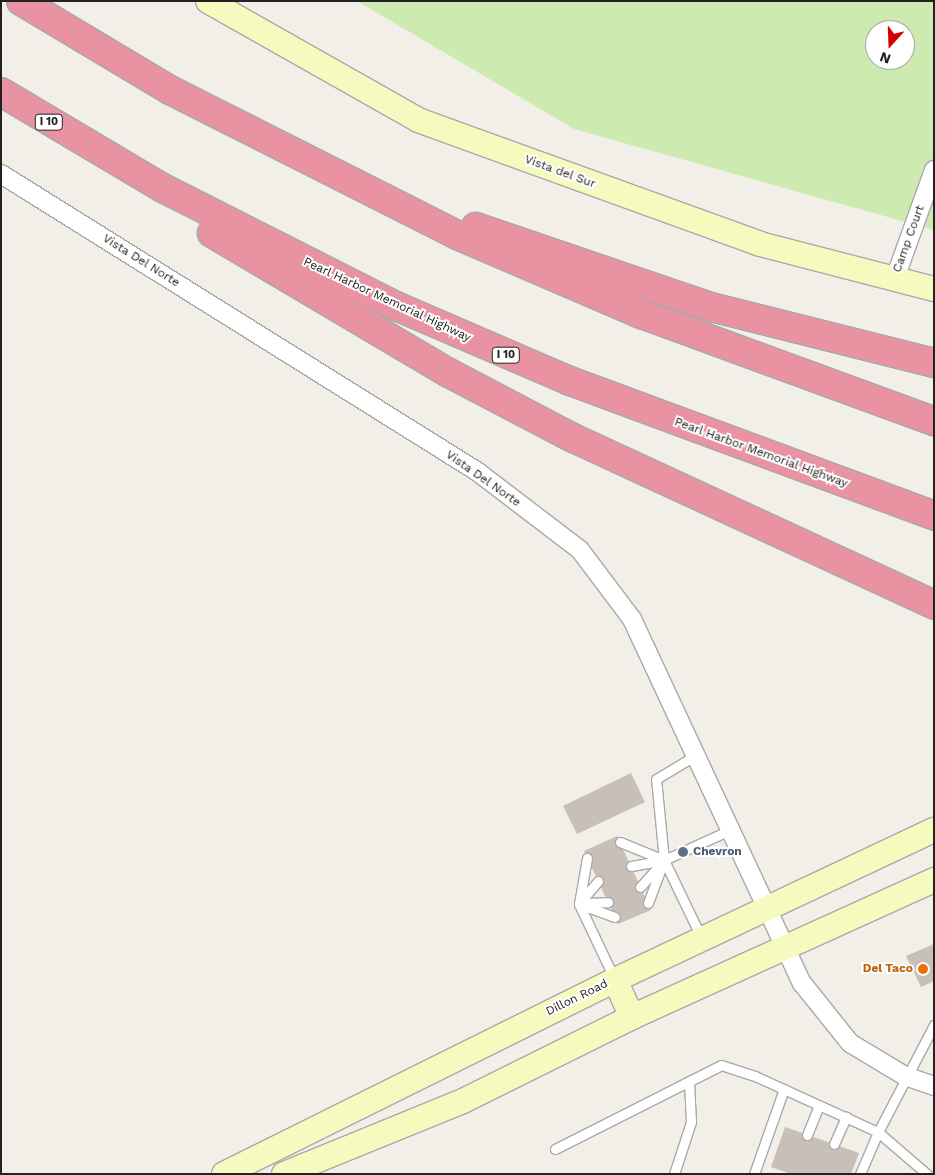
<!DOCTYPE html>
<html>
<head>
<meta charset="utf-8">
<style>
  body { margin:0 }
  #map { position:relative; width:935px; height:1175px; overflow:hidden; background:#f2efe9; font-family:"Work Sans",sans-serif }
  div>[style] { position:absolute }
  .grass>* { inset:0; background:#cdebb0 }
  .building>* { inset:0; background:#c7bfb8 }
  .roads { filter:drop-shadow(1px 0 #a9a9a9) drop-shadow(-1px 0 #a9a9a9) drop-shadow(0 1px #a9a9a9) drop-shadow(0 -1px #a9a9a9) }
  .lane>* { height:9px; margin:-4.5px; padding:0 4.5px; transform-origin:4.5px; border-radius:4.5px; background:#fff }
  .street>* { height:18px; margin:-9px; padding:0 9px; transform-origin:9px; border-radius:9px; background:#fff }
  .secondary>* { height:24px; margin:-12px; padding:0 12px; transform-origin:12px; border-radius:12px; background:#f7fabf }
  .highway>* { height:28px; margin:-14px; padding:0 14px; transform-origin:14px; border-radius:14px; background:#e892a2 }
  .dots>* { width:14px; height:14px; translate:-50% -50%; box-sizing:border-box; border:2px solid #fff; border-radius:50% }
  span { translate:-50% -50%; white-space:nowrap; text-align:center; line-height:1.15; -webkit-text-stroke:4px #fff; paint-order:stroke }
  .shield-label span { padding:1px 4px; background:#fff; border:1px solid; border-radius:4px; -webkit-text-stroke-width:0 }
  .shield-label { font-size:11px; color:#222; font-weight:700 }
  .street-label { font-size:12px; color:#222 }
  .service-label { font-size:12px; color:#4e5e75; font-weight:700 }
  .left { translate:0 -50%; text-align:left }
  .food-label { font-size:12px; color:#c56008; font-weight:700 }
  .right { translate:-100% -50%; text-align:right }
  .frame { position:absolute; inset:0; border:2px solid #222; pointer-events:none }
  .north { position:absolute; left:865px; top:20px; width:50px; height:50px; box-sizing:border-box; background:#fff; border:1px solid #a7a7a7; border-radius:50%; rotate:200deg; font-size:14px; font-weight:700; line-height:20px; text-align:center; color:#222 }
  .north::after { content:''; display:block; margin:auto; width:18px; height:22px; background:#d40000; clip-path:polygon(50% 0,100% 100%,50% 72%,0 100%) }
</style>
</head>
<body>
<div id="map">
  <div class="grass">
    <i style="clip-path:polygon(evenodd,357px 1px,934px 1px,934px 230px,574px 129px,357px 1px,875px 30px,905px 30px,905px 60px,875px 60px,875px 30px)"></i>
  </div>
  <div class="building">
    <i style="clip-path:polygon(631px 773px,645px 802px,577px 834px,563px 806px)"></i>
    <i style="clip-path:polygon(617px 836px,651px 910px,618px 924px,584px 851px)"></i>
    <i style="clip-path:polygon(934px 944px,934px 981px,921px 987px,906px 956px)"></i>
    <i style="clip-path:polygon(785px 1127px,859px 1153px,851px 1174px,791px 1174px,771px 1167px)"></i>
  </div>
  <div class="roads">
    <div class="lane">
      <i style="left:620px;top:842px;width:48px;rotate:22.2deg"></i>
      <i style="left:587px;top:858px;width:47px;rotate:99.9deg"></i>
      <i style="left:579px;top:904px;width:84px;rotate:64.7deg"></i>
      <i style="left:631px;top:866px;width:34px;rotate:-10deg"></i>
      <i style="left:640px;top:887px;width:31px;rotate:-48deg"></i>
      <i style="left:579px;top:903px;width:29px;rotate:-49deg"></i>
      <i style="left:584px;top:903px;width:24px;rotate:-2deg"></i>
      <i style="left:648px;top:903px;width:46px;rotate:-69.6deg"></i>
      <i style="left:664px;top:860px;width:81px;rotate:-95.6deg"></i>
      <i style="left:656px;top:779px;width:47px;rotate:-31deg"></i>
      <i style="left:579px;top:904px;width:38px;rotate:20deg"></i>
      <i style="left:702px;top:939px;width:88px;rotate:-115.7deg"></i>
      <i style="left:664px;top:860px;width:75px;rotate:-24.5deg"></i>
      <i style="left:807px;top:1135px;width:32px;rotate:-68deg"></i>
      <i style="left:834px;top:1144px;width:30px;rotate:-66deg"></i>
      <i style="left:555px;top:1149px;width:186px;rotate:-26.8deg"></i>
      <i style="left:721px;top:1065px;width:36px;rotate:18deg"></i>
      <i style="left:755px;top:1076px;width:135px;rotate:24.5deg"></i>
      <i style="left:878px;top:1132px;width:121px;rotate:-62.4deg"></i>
      <i style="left:674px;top:1174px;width:55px;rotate:-71.9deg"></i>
      <i style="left:691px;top:1122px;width:41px;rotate:-92.8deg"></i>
      <i style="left:754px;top:1174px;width:90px;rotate:-70.6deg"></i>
      <i style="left:860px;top:1174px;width:46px;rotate:-66.8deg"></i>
      <i style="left:878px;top:1132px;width:65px;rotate:40.6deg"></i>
    </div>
    <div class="street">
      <i style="left:1px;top:174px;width:562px;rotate:31.99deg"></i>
      <i style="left:478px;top:472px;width:128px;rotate:37.4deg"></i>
      <i style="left:580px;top:550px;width:86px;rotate:53deg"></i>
      <i style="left:632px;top:619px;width:402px;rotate:65deg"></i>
      <i style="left:802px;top:983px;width:77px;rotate:51.3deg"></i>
      <i style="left:850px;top:1043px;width:64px;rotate:31deg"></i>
      <i style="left:905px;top:1076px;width:31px;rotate:19deg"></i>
      <i style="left:894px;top:281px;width:118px;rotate:-70.2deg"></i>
    </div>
    <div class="secondary">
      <i style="left:208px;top:1px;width:241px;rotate:29.5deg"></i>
      <i style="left:418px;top:120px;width:364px;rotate:19.9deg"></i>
      <i style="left:760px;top:244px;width:180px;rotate:14.5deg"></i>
      <i style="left:615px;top:980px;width:41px;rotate:65.3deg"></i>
      <i style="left:224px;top:1174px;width:436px;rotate:-26.4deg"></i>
      <i style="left:615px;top:980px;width:353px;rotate:-25.2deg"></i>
      <i style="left:284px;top:1174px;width:193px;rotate:-22.2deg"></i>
      <i style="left:463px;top:1101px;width:189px;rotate:-26.4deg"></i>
      <i style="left:632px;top:1017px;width:332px;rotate:-24.4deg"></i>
    </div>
    <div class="highway">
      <i style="left:21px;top:1px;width:174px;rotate:30.9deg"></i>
      <i style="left:170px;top:90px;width:324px;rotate:26.8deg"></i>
      <i style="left:459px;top:236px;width:198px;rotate:23.2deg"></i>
      <i style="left:641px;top:314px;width:312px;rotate:20.1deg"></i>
      <i style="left:1px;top:92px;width:188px;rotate:30.7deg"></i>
      <i style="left:163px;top:188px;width:263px;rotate:26.9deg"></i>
      <i style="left:398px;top:307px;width:187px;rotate:23.3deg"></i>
      <i style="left:570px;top:381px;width:388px;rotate:20.3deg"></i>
      <i style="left:476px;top:227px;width:248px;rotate:18.8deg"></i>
      <i style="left:711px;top:307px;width:230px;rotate:14.1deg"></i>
      <i style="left:212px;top:233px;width:275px;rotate:30.6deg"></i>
      <i style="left:449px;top:373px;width:138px;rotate:27.7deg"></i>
      <i style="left:571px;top:437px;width:400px;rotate:24.8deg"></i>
    </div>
  </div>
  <div class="dots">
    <i style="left:683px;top:852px;background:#5c6f8a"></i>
    <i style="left:923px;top:969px;background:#e8710a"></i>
  </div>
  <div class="shield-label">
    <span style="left:49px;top:122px">I 10</span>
    <span style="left:506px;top:355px">I 10</span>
  </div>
  <div class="street-label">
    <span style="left:560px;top:172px;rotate:20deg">Vista del Sur</span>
    <span style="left:909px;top:239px;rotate:-70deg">Camp Court</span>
    <span style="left:141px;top:261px;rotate:32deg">Vista Del Norte</span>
    <span style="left:387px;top:300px;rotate:25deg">Pearl Harbor Memorial Highway</span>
    <span style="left:761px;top:453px;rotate:20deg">Pearl Harbor Memorial Highway</span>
    <span style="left:483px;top:479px;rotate:35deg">Vista Del Norte</span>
    <span style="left:577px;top:998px;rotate:-26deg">Dillon Road</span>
  </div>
  <div class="service-label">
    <span class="left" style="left:693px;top:852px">Chevron</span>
  </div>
  <div class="food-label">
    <span class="right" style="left:913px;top:969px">Del Taco</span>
  </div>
  <div class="frame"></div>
  <div class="north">N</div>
</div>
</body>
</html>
